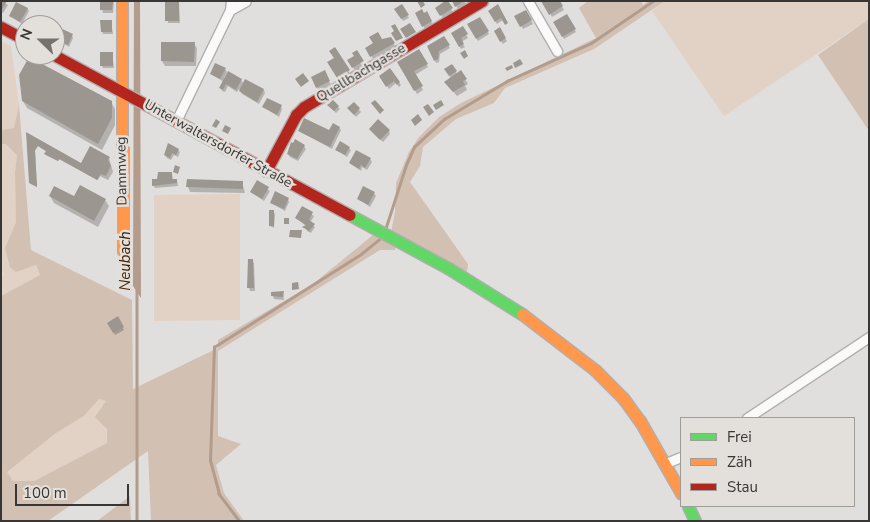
<!DOCTYPE html>
<html>
<head>
<meta charset="utf-8">
<style>
  body { margin:0 }
  #map { position:relative; width:870px; height:522px; overflow:hidden; background:#e1dfdd; font-family:"Nunito Sans",sans-serif }
  div>[style] { position:absolute }
  .green>* { inset:0; background:#e2d1c5 }
  .forest>* { inset:0; background:#d2c0b2 }
  .water>* { inset:0; background:#b39c8c }
  .shadow>* { inset:0; background:#0003 }
  .stream>* { height:2.5px; margin:-1.25px; padding:0 1.25px; transform-origin:1.25px; border-radius:1.25px; background:#b39c8c }
  .building>* { inset:0; background:#9c9691 }
  .roads { filter:drop-shadow(1px 0 #b1afae) drop-shadow(-1px 0 #b1afae) drop-shadow(0 1px #b1afae) drop-shadow(0 -1px #b1afae) }
  .street>* { height:9px; margin:-4.5px; padding:0 4.5px; transform-origin:4.5px; border-radius:4.5px; background:#fafafa }
  .fast>* { height:11px; margin:-5.5px; padding:0 5.5px; transform-origin:5.5px; border-radius:5.5px; background:#63d668 }
  .slow>* { height:11px; margin:-5.5px; padding:0 5.5px; transform-origin:5.5px; border-radius:5.5px; background:#ff974d }
  .jam>* { height:11px; margin:-5.5px; padding:0 5.5px; transform-origin:5.5px; border-radius:5.5px; background:#b3261e }
  span { translate:-50% -50%; white-space:nowrap; text-align:center; line-height:1.15; -webkit-text-stroke:5px #e3dfdb; paint-order:stroke }
  .street-label { font-size:14px; color:#393735 }
  .water-label { font-size:15px; color:#422104; font-style:italic }
  .frame { position:absolute; inset:0; border:2px solid #393735; pointer-events:none }
  .legend { position:absolute; left:680px; top:417px; width:175px; height:90px; box-sizing:border-box; background:#e3dfdb; border:1px solid #9f9c99; margin:0; padding:6px 9px; list-style:none; font-size:15px; color:#393735 }
  .legend li { display:flex; align-items:center; gap:10px; height:25px }
  .legend b { width:25px; border:1px solid #9f9c99 }
  .north { position:absolute; left:15px; top:15px; width:50px; height:50px; box-sizing:border-box; background:#e3dfdb; border:1px solid #9f9c99; border-radius:50%; rotate:292deg; font-size:14px; font-weight:700; line-height:20px; text-align:center; color:#393735 }
  .north::after { content:''; display:block; margin:auto; width:18px; height:22px; background:#747270; clip-path:polygon(50% 0,100% 100%,50% 72%,0 100%) }
  .scale { position:absolute; left:15px; top:484px; width:114px; height:22px; box-sizing:border-box; border:2px solid #393735; border-top:0; padding-left:6px; font-size:15px; line-height:18px; white-space:nowrap; color:#393735; -webkit-text-stroke:4px #e3dfdb; paint-order:stroke }
</style>
</head>
<body>
<div id="map">
  <div class="green">
    <i style="clip-path:polygon(665px 1px,869px 1px,869px 19px,724px 116px,652px 11px)"></i>
    <i style="clip-path:polygon(1px 41px,11px 46px,19px 105px,14px 128px,1px 130px)"></i>
    <i style="clip-path:polygon(6px 143px,17px 155px,15px 172px,16px 222px,5px 248px,16px 272px,36px 265px,40px 275px,1px 296px,1px 277px,4px 275px,1px 269px,1px 144px)"></i>
    <i style="clip-path:polygon(240px 194px,240px 320px,154px 321px,154px 195px)"></i>
    <i style="clip-path:polygon(99px 398px,106px 401px,107px 443px,34px 481px,13px 481px,6px 472px,56px 433px,84px 416px)"></i>
  </div>
  <div class="forest">
    <i style="clip-path:polygon(588px 1px,641px 1px,643px 5px,648px 1px,665px 1px,594px 49px,505px 88px,494px 103px,456px 119px,423px 147px,420px 166px,410px 182px,468px 264px,467px 273px,391px 232px,395px 212px,396px 183px,409px 152px,419px 137px,439px 117px,461px 103px,596px 38px,579px 8px)"></i>
    <i style="clip-path:polygon(869px 19px,869px 131px,818px 55px)"></i>
    <i style="clip-path:polygon(evenodd,19px 105px,31px 250px,132px 300px,133px 389px,218px 348px,218px 340px,313px 284px,373px 235px,396px 246px,395px 250px,380px 250px,218px 351px,218px 436px,241px 444px,216px 465px,224px 493px,244px 521px,151px 521px,148px 451px,48px 521px,1px 521px,1px 296px,40px 275px,36px 265px,16px 272px,10px 267px,5px 248px,16px 222px,15px 172px,17px 155px,6px 144px,1px 144px,1px 130px,14px 128px,19px 105px,99px 399px,106px 401px,95px 417px,107px 429px,107px 443px,34px 481px,13px 481px,7px 472px,56px 433px,84px 416px,99px 399px)"></i>
    <i style="clip-path:polygon(130px 496px,131px 521px,97px 521px)"></i>
  </div>
  <div class="water">
    <i style="clip-path:polygon(134px 1px,140px 1px,141px 298px,133px 286px)"></i>
  </div>
  <div class="shadow">
    <i style="clip-path:polygon(1px 1px,8px 5px,3px 13px,1px 12px)"></i>
    <i style="clip-path:polygon(101px 1px,114px 1px,113px 13px,103px 13px)"></i>
    <i style="clip-path:polygon(166px 1px,179px 1px,180px 23px,168px 23px)"></i>
    <i style="clip-path:polygon(453px 1px,464px 1px,466px 4px,458px 9px)"></i>
    <i style="clip-path:polygon(543px 1px,559px 1px,564px 10px,552px 17px)"></i>
    <i style="clip-path:polygon(447px 2px,453px 12px,443px 18px,437px 8px)"></i>
    <i style="clip-path:polygon(402px 6px,409px 18px,403px 21px,396px 10px)"></i>
    <i style="clip-path:polygon(27px 8px,29px 11px,22px 24px,11px 16px)"></i>
    <i style="clip-path:polygon(489px 11px,504px 20px,507px 25px,503px 20px,497px 24px)"></i>
    <i style="clip-path:polygon(526px 11px,533px 24px,523px 29px,516px 17px)"></i>
    <i style="clip-path:polygon(426px 13px,433px 24px,425px 29px,416px 14px)"></i>
    <i style="clip-path:polygon(566px 16px,576px 32px,564px 39px,555px 23px)"></i>
    <i style="clip-path:polygon(480px 18px,489px 34px,478px 41px,469px 25px)"></i>
    <i style="clip-path:polygon(111px 21px,113px 34px,103px 34px,102px 31px)"></i>
    <i style="clip-path:polygon(462px 28px,468px 38px,461px 42px,465px 47px,461px 49px,452px 34px)"></i>
    <i style="clip-path:polygon(499px 29px,507px 41px,503px 44px,495px 31px)"></i>
    <i style="clip-path:polygon(72px 35px,73px 38px,69px 47px,56px 39px)"></i>
    <i style="clip-path:polygon(390px 38px,395px 46px,373px 59px,367px 48px)"></i>
    <i style="clip-path:polygon(444px 38px,450px 48px,440px 54px,439px 62px,436px 63px,435px 60px)"></i>
    <i style="clip-path:polygon(194px 44px,197px 48px,196px 66px,165px 66px,162px 61px)"></i>
    <i style="clip-path:polygon(335px 48px,350px 74px,340px 80px,329px 63px,335px 59px)"></i>
    <i style="clip-path:polygon(356px 51px,364px 65px,355px 71px,349px 60px,356px 57px)"></i>
    <i style="clip-path:polygon(419px 51px,428px 67px,415px 75px,423px 90px,417px 94px,399px 62px)"></i>
    <i style="clip-path:polygon(112px 53px,114px 68px,103px 68px,102px 66px)"></i>
    <i style="clip-path:polygon(452px 66px,457px 74px,461px 72px,468px 84px,465px 86px,467px 90px,457px 96px,446px 83px,451px 79px,446px 70px)"></i>
    <i style="clip-path:polygon(225px 69px,227px 72px,224px 78px,241px 80px,244px 84px,245px 81px,264px 90px,265px 93px,259px 104px,242px 94px,239px 89px,237px 92px,228px 86px,225px 92px,222px 91px,221px 88px,224px 82px,211px 74px)"></i>
    <i style="clip-path:polygon(390px 70px,401px 85px,399px 87px,396px 83px,389px 89px,381px 76px)"></i>
    <i style="clip-path:polygon(324px 72px,331px 85px,319px 91px,312px 78px)"></i>
    <i style="clip-path:polygon(23px 101px,111px 102px,115px 109px,115px 125px,102px 150px,27px 108px)"></i>
    <i style="clip-path:polygon(354px 103px,361px 112px,356px 117px,351px 111px)"></i>
    <i style="clip-path:polygon(281px 106px,282px 109px,279px 117px,264px 107px)"></i>
    <i style="clip-path:polygon(329px 106px,338px 107px,340px 109px,336px 113px)"></i>
    <i style="clip-path:polygon(339px 127px,341px 130px,332px 149px,299px 131px,329px 132px)"></i>
    <i style="clip-path:polygon(389px 131px,390px 134px,383px 142px,372px 132px)"></i>
    <i style="clip-path:polygon(27px 134px,84px 166px,109px 158px,113px 172px,108px 180px,100px 176px,98px 180px,60px 159px,58px 161px,46px 155px,47px 152px,38px 146px,35px 151px,37px 187px,30px 183px)"></i>
    <i style="clip-path:polygon(304px 146px,306px 149px,298px 161px,290px 157px,288px 154px)"></i>
    <i style="clip-path:polygon(349px 148px,351px 150px,347px 157px,337px 150px)"></i>
    <i style="clip-path:polygon(178px 150px,180px 152px,178px 157px,174px 155px,171px 160px,167px 158px,165px 155px)"></i>
    <i style="clip-path:polygon(370px 159px,372px 162px,367px 170px,362px 167px,361px 171px,350px 163px)"></i>
    <i style="clip-path:polygon(172px 173px,173px 180px,177px 180px,178px 186px,155px 188px,153px 185px,158px 180px)"></i>
    <i style="clip-path:polygon(257px 181px,270px 191px,264px 201px,251px 192px)"></i>
    <i style="clip-path:polygon(242px 182px,245px 193px,190px 192px,188px 187px)"></i>
    <i style="clip-path:polygon(374px 193px,376px 196px,370px 207px,358px 198px)"></i>
    <i style="clip-path:polygon(50px 196px,105px 200px,109px 206px,98px 227px,54px 203px)"></i>
    <i style="clip-path:polygon(288px 199px,289px 202px,285px 211px,271px 203px)"></i>
    <i style="clip-path:polygon(302px 208px,314px 216px,310px 223px,315px 227px,311px 233px,307px 231px,306px 226px,296px 218px)"></i>
    <i style="clip-path:polygon(273px 211px,275px 214px,274px 228px,270px 226px)"></i>
    <i style="clip-path:polygon(252px 261px,254px 263px,255px 291px,250px 291px,249px 288px)"></i>
    <i style="clip-path:polygon(283px 292px,284px 300px,274px 299px,273px 296px)"></i>
    <i style="clip-path:polygon(117px 318px,124px 330px,115px 335px,108px 323px)"></i>
  </div>
  <div class="stream">
    <i style="left:385px;top:230px;width:68px;rotate:-72.1deg"></i>
    <i style="left:406px;top:165px;width:20px;rotate:-66deg"></i>
    <i style="left:414px;top:147px;width:41px;rotate:-43deg"></i>
    <i style="left:444px;top:119px;width:74px;rotate:-31.1deg"></i>
    <i style="left:507px;top:81px;width:92px;rotate:-24.3deg"></i>
    <i style="left:591px;top:43px;width:75px;rotate:-34.1deg"></i>
    <i style="left:137px;top:290px;width:231px;rotate:90deg"></i>
    <i style="left:239px;top:521px;width:34px;rotate:-127deg"></i>
    <i style="left:219px;top:494px;width:34px;rotate:-105deg"></i>
    <i style="left:210px;top:461px;width:114px;rotate:-88deg"></i>
    <i style="left:214px;top:347px;width:174px;rotate:-32.3deg"></i>
    <i style="left:361px;top:254px;width:27px;rotate:-39deg"></i>
  </div>
  <div class="building">
    <i style="clip-path:polygon(1px 1px,7px 1px,1px 11px)"></i>
    <i style="clip-path:polygon(100px 1px,113px 1px,112px 10px,100px 10px)"></i>
    <i style="clip-path:polygon(165px 1px,179px 1px,179px 21px,165px 21px)"></i>
    <i style="clip-path:polygon(417px 1px,423px 1px,425px 5px,421px 8px)"></i>
    <i style="clip-path:polygon(445px 1px,448px 1px,453px 8px,440px 16px,435px 8px)"></i>
    <i style="clip-path:polygon(452px 1px,464px 1px,455px 7px)"></i>
    <i style="clip-path:polygon(541px 1px,560px 1px,563px 6px,549px 15px)"></i>
    <i style="clip-path:polygon(16px 2px,28px 8px,20px 22px,9px 16px)"></i>
    <i style="clip-path:polygon(402px 4px,409px 15px,401px 19px,394px 9px)"></i>
    <i style="clip-path:polygon(498px 4px,508px 23px,505px 25px,501px 18px,495px 22px,488px 11px)"></i>
    <i style="clip-path:polygon(422px 9px,424px 13px,427px 11px,432px 21px,422px 27px,415px 13px)"></i>
    <i style="clip-path:polygon(526px 10px,532px 20px,520px 27px,514px 16px)"></i>
    <i style="clip-path:polygon(567px 14px,576px 29px,562px 37px,553px 22px)"></i>
    <i style="clip-path:polygon(39px 15px,50px 21px,48px 25px,34px 25px)"></i>
    <i style="clip-path:polygon(480px 17px,489px 31px,476px 39px,467px 24px)"></i>
    <i style="clip-path:polygon(100px 20px,112px 20px,112px 32px,101px 32px)"></i>
    <i style="clip-path:polygon(410px 23px,416px 32px,406px 38px,400px 29px)"></i>
    <i style="clip-path:polygon(395px 24px,403px 38px,396px 41px,391px 33px,394px 31px,391px 26px)"></i>
    <i style="clip-path:polygon(463px 26px,468px 34px,461px 38px,464px 44px,459px 47px,451px 33px)"></i>
    <i style="clip-path:polygon(500px 27px,506px 38px,500px 42px,494px 31px)"></i>
    <i style="clip-path:polygon(60px 28px,73px 34px,68px 45px,55px 39px)"></i>
    <i style="clip-path:polygon(378px 32px,382px 39px,391px 37px,395px 43px,370px 57px,365px 48px,373px 43px,369px 37px)"></i>
    <i style="clip-path:polygon(444px 36px,450px 45px,439px 51px,438px 59px,434px 61px,427px 46px)"></i>
    <i style="clip-path:polygon(161px 42px,195px 42px,194px 62px,161px 61px)"></i>
    <i style="clip-path:polygon(335px 47px,350px 70px,337px 78px,327px 62px,334px 58px,329px 51px)"></i>
    <i style="clip-path:polygon(419px 49px,428px 64px,414px 71px,423px 86px,414px 91px,397px 62px)"></i>
    <i style="clip-path:polygon(357px 50px,364px 61px,352px 68px,347px 60px,354px 56px,352px 53px)"></i>
    <i style="clip-path:polygon(465px 50px,468px 56px,464px 59px,460px 53px)"></i>
    <i style="clip-path:polygon(100px 52px,113px 52px,113px 66px,100px 66px)"></i>
    <i style="clip-path:polygon(29px 57px,112px 101px,112px 118px,98px 144px,22px 101px,19px 75px)"></i>
    <i style="clip-path:polygon(520px 59px,523px 64px,515px 68px,513px 63px)"></i>
    <i style="clip-path:polygon(215px 63px,226px 68px,220px 79px,210px 74px)"></i>
    <i style="clip-path:polygon(452px 64px,457px 71px,449px 76px,444px 69px)"></i>
    <i style="clip-path:polygon(512px 65px,513px 68px,507px 71px,505px 68px)"></i>
    <i style="clip-path:polygon(390px 68px,400px 82px,397px 85px,394px 81px,386px 87px,379px 76px)"></i>
    <i style="clip-path:polygon(325px 70px,330px 81px,316px 88px,311px 77px)"></i>
    <i style="clip-path:polygon(461px 70px,467px 79px,463px 81px,465px 85px,453px 92px,444px 82px)"></i>
    <i style="clip-path:polygon(228px 71px,242px 79px,236px 90px,226px 84px,223px 90px,219px 88px)"></i>
    <i style="clip-path:polygon(303px 73px,309px 81px,301px 87px,295px 79px)"></i>
    <i style="clip-path:polygon(245px 79px,264px 89px,257px 102px,239px 91px)"></i>
    <i style="clip-path:polygon(267px 98px,282px 105px,277px 115px,262px 107px)"></i>
    <i style="clip-path:polygon(333px 100px,339px 106px,334px 111px,327px 105px)"></i>
    <i style="clip-path:polygon(375px 100px,384px 110px,380px 114px,371px 103px)"></i>
    <i style="clip-path:polygon(441px 100px,444px 105px,436px 110px,433px 105px)"></i>
    <i style="clip-path:polygon(354px 102px,360px 108px,354px 115px,347px 108px)"></i>
    <i style="clip-path:polygon(428px 104px,434px 112px,429px 116px,423px 107px)"></i>
    <i style="clip-path:polygon(418px 114px,422px 120px,415px 126px,411px 120px)"></i>
    <i style="clip-path:polygon(304px 118px,329px 130px,333px 123px,340px 127px,330px 147px,298px 131px)"></i>
    <i style="clip-path:polygon(216px 119px,220px 122px,216px 128px,212px 126px)"></i>
    <i style="clip-path:polygon(378px 119px,390px 130px,380px 140px,369px 129px)"></i>
    <i style="clip-path:polygon(225px 125px,231px 128px,228px 134px,222px 131px)"></i>
    <i style="clip-path:polygon(26px 132px,81px 163px,90px 146px,110px 157px,108px 160px,111px 166px,106px 176px,101px 174px,97px 180px,59px 159px,58px 161px,44px 154px,46px 151px,38px 146px,35px 150px,37px 187px,29px 183px)"></i>
    <i style="clip-path:polygon(295px 139px,305px 145px,297px 159px,287px 154px,291px 142px,293px 143px)"></i>
    <i style="clip-path:polygon(340px 141px,350px 147px,345px 155px,335px 150px)"></i>
    <i style="clip-path:polygon(168px 143px,179px 149px,176px 155px,172px 153px,170px 158px,164px 155px)"></i>
    <i style="clip-path:polygon(356px 150px,371px 158px,365px 168px,361px 165px,359px 169px,349px 163px)"></i>
    <i style="clip-path:polygon(175px 165px,180px 167px,178px 174px,173px 172px)"></i>
    <i style="clip-path:polygon(158px 172px,172px 172px,172px 179px,177px 179px,177px 183px,152px 186px,152px 179px,157px 179px)"></i>
    <i style="clip-path:polygon(187px 179px,243px 181px,243px 189px,186px 187px)"></i>
    <i style="clip-path:polygon(257px 180px,269px 187px,262px 199px,250px 192px)"></i>
    <i style="clip-path:polygon(80px 185px,106px 199px,94px 221px,49px 196px,54px 186px,74px 196px)"></i>
    <i style="clip-path:polygon(363px 186px,375px 192px,368px 205px,357px 199px)"></i>
    <i style="clip-path:polygon(275px 191px,289px 198px,284px 209px,270px 203px)"></i>
    <i style="clip-path:polygon(302px 206px,313px 212px,309px 220px,315px 224px,309px 231px,302px 227px,306px 225px,295px 218px)"></i>
    <i style="clip-path:polygon(269px 210px,274px 210px,274px 226px,269px 226px)"></i>
    <i style="clip-path:polygon(284px 218px,289px 218px,289px 224px,284px 224px)"></i>
    <i style="clip-path:polygon(290px 230px,302px 230px,301px 238px,289px 237px)"></i>
    <i style="clip-path:polygon(248px 259px,253px 259px,254px 288px,247px 288px)"></i>
    <i style="clip-path:polygon(298px 282px,299px 289px,292px 290px,292px 283px)"></i>
    <i style="clip-path:polygon(284px 291px,283px 297px,271px 296px,271px 292px)"></i>
    <i style="clip-path:polygon(118px 316px,124px 327px,113px 333px,107px 323px)"></i>
  </div>
  <div class="roads">
    <div class="street">
      <i style="left:528px;top:1px;width:58px;rotate:59.9deg"></i>
      <i style="left:230px;top:10px;width:18px;rotate:-29deg"></i>
      <i style="left:176px;top:121px;width:123px;rotate:-64.1deg"></i>
      <i style="left:230px;top:10px;width:9px;rotate:-84deg"></i>
      <i style="left:747px;top:418px;width:146px;rotate:-33.6deg"></i>
      <i style="left:666px;top:463px;width:16px;rotate:-22deg"></i>
    </div>
    <div class="fast">
      <i style="left:350px;top:215px;width:111px;rotate:28.4deg"></i>
      <i style="left:448px;top:268px;width:87px;rotate:31.9deg"></i>
      <i style="left:688px;top:506px;width:17px;rotate:65deg"></i>
    </div>
    <div class="slow">
      <i style="left:122px;top:1px;width:249px;rotate:89.8deg"></i>
      <i style="left:522px;top:314px;width:92px;rotate:37.5deg"></i>
      <i style="left:595px;top:370px;width:40px;rotate:45deg"></i>
      <i style="left:623px;top:398px;width:29px;rotate:54deg"></i>
      <i style="left:640px;top:421px;width:83px;rotate:60.3deg"></i>
    </div>
    <div class="jam">
      <i style="left:1px;top:27px;width:27px;rotate:28deg"></i>
      <i style="left:54px;top:55px;width:336px;rotate:28.4deg"></i>
      <i style="left:266px;top:171px;width:64px;rotate:-61.8deg"></i>
      <i style="left:296px;top:115px;width:11px;rotate:-45deg"></i>
      <i style="left:304px;top:107px;width:207px;rotate:-30.8deg"></i>
    </div>
  </div>
  <div class="street-label">
    <span style="left:361px;top:73px;rotate:-31deg">Quellbachgasse</span>
    <span style="left:218px;top:144px;rotate:29deg">Unterwaltersdorfer Straße</span>
    <span style="left:122px;top:171px;rotate:-91deg">Dammweg</span>
  </div>
  <div class="water-label">
    <span style="left:126px;top:261px;rotate:-90deg">Neubach</span>
  </div>
  <div class="frame"></div>
  <ul class="legend">
  <li><b style="height:6px;background:#63d668"></b>Frei</li>
  <li><b style="height:6px;background:#ff974d"></b>Zäh</li>
  <li><b style="height:6px;background:#b3261e"></b>Stau</li>
  </ul>
  <div class="north">N</div>
  <div class="scale">100 m</div>
</div>
</body>
</html>
